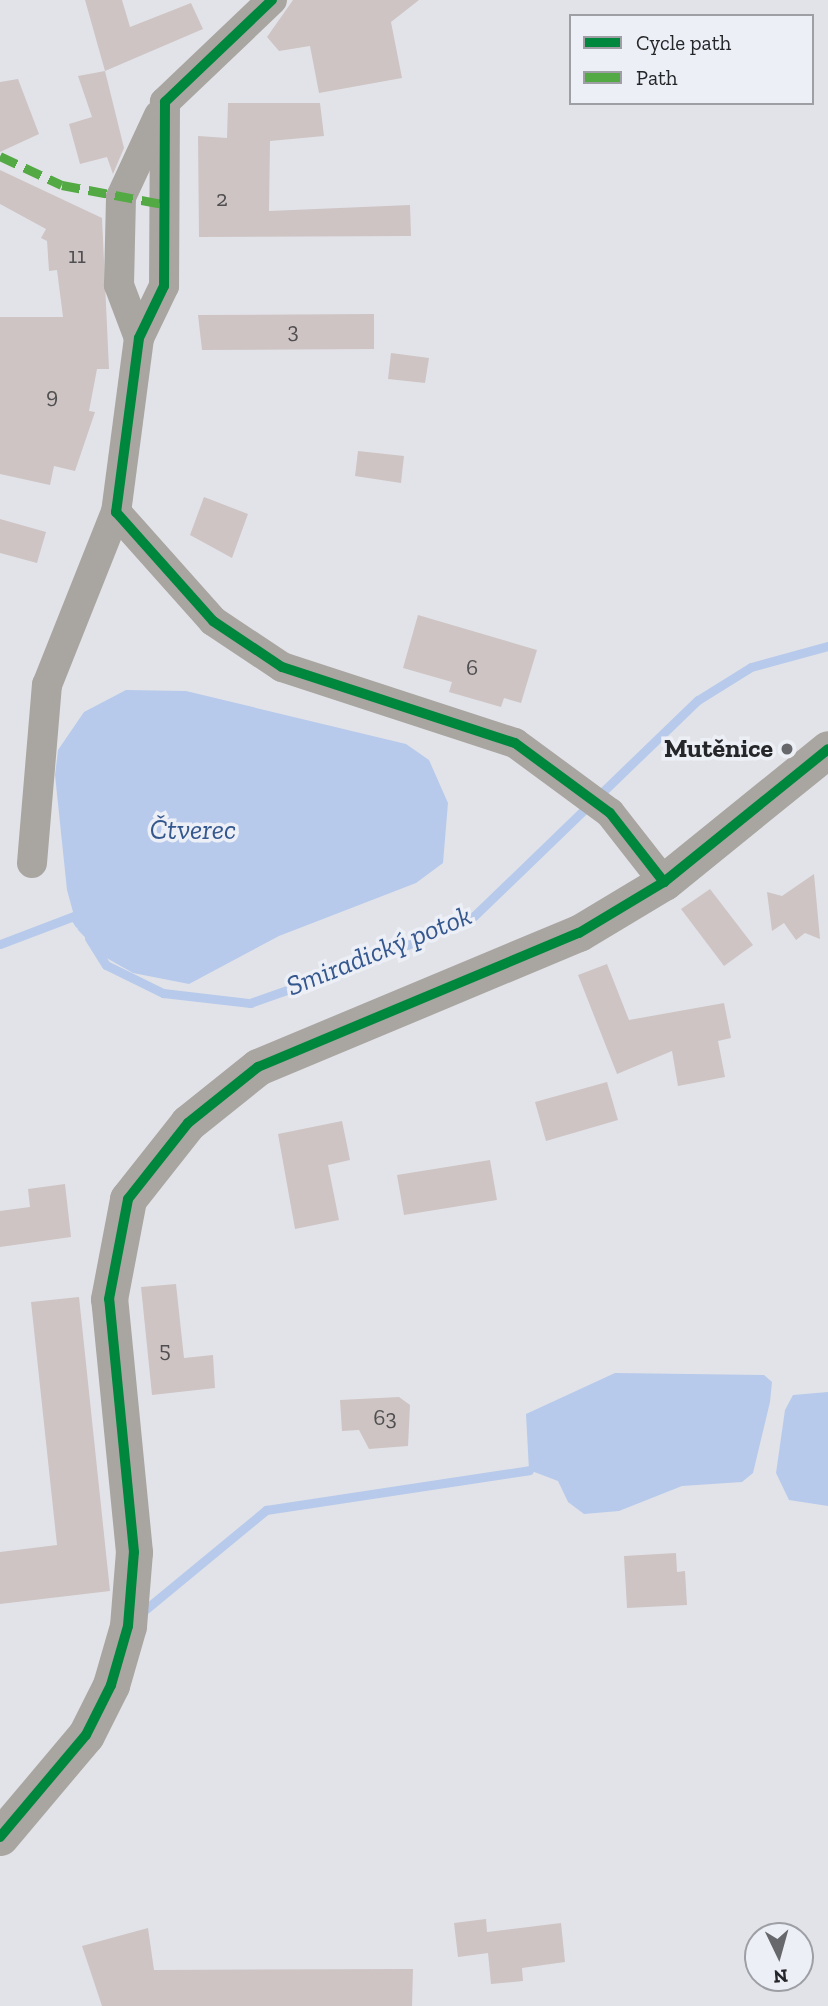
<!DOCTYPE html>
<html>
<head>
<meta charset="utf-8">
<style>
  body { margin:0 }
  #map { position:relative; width:828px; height:2006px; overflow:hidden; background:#e2e3e8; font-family:"Zilla Slab",serif }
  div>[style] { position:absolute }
  .water>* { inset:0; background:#b7caeb }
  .stream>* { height:9px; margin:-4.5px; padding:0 4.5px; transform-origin:4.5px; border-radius:4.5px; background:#b7caeb }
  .building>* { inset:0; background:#cec4c3 }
  .minor>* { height:30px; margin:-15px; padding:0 15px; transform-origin:15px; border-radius:15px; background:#a9a5a0 }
  .tertiary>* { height:37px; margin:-18.5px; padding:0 18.5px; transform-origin:18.5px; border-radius:18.5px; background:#a9a5a0 }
  .quiet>* { height:9px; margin-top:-4.5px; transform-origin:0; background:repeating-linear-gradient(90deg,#53aa44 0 18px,transparent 0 27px) }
  .cycleway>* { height:10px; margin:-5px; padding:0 5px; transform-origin:5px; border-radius:5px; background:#00873e }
  .dots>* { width:19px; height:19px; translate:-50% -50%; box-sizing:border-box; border:4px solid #edeff7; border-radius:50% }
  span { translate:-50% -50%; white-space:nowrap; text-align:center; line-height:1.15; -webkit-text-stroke:7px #edeff7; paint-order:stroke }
  .number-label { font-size:23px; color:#4f4e50 }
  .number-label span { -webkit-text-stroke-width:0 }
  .poi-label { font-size:26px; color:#252629; font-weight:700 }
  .right { translate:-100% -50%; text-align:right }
  .water-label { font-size:28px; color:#34578e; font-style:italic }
  .legend { position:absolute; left:569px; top:14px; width:245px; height:91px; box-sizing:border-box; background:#edeff7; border:2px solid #9d9fa5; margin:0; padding:9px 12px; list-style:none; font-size:21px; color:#252629 }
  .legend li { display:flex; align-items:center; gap:14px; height:35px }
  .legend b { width:35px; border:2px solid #9d9fa5 }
  .north { position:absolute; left:744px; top:1922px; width:70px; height:70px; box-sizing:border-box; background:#edeff7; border:2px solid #9d9fa5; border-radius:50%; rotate:175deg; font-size:19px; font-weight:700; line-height:28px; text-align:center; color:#252629 }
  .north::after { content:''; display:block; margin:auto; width:24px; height:32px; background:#67686c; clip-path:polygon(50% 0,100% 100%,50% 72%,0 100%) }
</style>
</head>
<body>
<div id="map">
  <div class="water">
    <i style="clip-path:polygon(126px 690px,186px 691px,406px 744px,429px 760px,448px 803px,443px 863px,416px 883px,279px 936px,189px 984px,133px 973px,103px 956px,78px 930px,67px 890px,55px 775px,58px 750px,84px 712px)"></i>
    <i style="clip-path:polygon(615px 1373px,764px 1375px,772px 1382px,770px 1402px,753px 1473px,742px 1482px,682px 1486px,619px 1511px,584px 1514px,568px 1502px,558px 1481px,529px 1470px,526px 1414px)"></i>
    <i style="clip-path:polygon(828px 1392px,828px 1506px,789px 1500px,776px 1473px,785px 1410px,793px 1395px)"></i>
  </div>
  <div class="stream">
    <i style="left:89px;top:938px;width:32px;rotate:58deg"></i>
    <i style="left:106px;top:965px;width:64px;rotate:26.2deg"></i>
    <i style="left:163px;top:993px;width:88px;rotate:6.6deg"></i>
    <i style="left:250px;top:1003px;width:133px;rotate:-19.4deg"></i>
    <i style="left:375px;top:959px;width:108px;rotate:-23.5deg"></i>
    <i style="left:474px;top:916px;width:311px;rotate:-44deg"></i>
    <i style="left:698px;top:700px;width:62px;rotate:-31.9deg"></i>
    <i style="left:751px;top:667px;width:80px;rotate:-15.3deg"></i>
    <i style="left:0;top:944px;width:79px;rotate:-20.7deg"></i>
    <i style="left:74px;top:916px;width:9px;rotate:58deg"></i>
    <i style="left:146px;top:1609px;width:156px;rotate:-39.5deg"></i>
    <i style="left:266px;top:1510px;width:266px;rotate:-8.6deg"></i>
  </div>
  <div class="building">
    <i style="clip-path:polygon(85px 0,122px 0,130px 27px,191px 3px,203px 29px,105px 71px)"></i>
    <i style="clip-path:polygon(293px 0,419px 0,391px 22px,402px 78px,319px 93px,310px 46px,279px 51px,267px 37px)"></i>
    <i style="clip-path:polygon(105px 71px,124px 148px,113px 174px,107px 157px,80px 164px,69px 124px,92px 117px,78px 76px)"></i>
    <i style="clip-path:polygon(18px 79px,39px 134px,0 152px,0 82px)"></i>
    <i style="clip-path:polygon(228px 103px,320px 103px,324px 136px,270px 141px,269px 211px,410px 205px,411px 236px,199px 237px,198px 136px,227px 138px)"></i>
    <i style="clip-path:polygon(0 170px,102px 218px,109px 369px,97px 369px,89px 411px,95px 412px,75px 471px,54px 466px,50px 485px,0 474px,0 317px,63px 317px,57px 270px,49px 271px,47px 241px,41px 238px,46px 229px,0 204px)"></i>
    <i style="clip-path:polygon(374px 314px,374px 349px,202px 350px,198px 315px)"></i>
    <i style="clip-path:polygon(391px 353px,429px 358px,425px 383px,388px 379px)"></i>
    <i style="clip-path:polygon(358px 451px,404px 456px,401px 483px,355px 476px)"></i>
    <i style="clip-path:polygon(204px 497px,248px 514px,232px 558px,190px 535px)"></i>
    <i style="clip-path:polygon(0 519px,46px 532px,37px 563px,0 553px)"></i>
    <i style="clip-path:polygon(418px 615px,537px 650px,521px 703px,504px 698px,501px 707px,449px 692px,452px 682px,403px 668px)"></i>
    <i style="clip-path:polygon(814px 874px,820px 939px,805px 933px,796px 940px,784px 923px,772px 931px,767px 892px,782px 896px)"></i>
    <i style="clip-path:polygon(710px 889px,753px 945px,724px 966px,681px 909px)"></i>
    <i style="clip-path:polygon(607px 964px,629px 1020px,724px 1003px,731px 1038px,718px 1041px,725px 1077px,678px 1086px,672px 1051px,617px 1074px,578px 975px)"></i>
    <i style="clip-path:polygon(607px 1082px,618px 1120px,546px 1141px,535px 1102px)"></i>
    <i style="clip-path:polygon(342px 1121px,350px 1160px,328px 1165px,339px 1220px,295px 1229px,278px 1134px)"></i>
    <i style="clip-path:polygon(490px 1160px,497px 1200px,404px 1215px,397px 1175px)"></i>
    <i style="clip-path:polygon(65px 1184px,71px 1237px,0 1247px,0 1211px,30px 1207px,28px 1189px)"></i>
    <i style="clip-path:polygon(176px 1284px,184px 1358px,213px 1355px,215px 1388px,152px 1395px,141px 1287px)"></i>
    <i style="clip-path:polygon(79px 1297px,110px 1591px,0 1604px,0 1552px,57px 1545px,31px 1302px)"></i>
    <i style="clip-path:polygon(399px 1397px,410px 1405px,408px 1446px,369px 1449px,359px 1430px,342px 1431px,340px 1400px)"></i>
    <i style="clip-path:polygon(676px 1553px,677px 1572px,685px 1571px,687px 1605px,627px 1608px,624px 1556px)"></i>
    <i style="clip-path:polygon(486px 1919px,487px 1932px,561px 1923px,565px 1962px,522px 1968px,523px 1981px,491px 1984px,488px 1953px,458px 1957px,454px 1923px)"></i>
    <i style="clip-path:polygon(148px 1928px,154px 1970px,413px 1969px,412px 2006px,102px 2006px,82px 1946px)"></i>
  </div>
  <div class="minor">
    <i style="left:272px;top:0;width:148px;rotate:136.4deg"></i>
    <i style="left:165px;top:102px;width:184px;rotate:90.3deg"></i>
    <i style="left:164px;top:286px;width:58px;rotate:115.7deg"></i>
    <i style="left:139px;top:338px;width:176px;rotate:97.5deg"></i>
    <i style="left:116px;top:512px;width:146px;rotate:48.3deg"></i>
    <i style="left:213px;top:621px;width:83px;rotate:33.7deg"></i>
    <i style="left:282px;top:667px;width:245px;rotate:18.1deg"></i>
    <i style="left:515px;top:743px;width:118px;rotate:36.4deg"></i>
    <i style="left:610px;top:813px;width:88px;rotate:52deg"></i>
    <i style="left:139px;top:338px;width:57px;rotate:-110.7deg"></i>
    <i style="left:119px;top:285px;width:88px;rotate:-88.7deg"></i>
    <i style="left:121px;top:197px;width:90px;rotate:-65.1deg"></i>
    <i style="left:32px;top:863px;width:179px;rotate:-85.2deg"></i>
    <i style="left:47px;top:685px;width:186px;rotate:-68.3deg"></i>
  </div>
  <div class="tertiary">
    <i style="left:0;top:1837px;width:133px;rotate:-49.9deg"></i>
    <i style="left:86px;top:1735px;width:56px;rotate:-63.4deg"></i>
    <i style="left:111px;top:1685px;width:61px;rotate:-73.9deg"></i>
    <i style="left:128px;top:1626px;width:74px;rotate:-85.4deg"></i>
    <i style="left:134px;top:1552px;width:254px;rotate:-95.6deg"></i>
    <i style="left:109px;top:1299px;width:102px;rotate:-79.2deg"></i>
    <i style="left:128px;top:1199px;width:97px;rotate:-51.7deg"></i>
    <i style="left:188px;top:1123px;width:90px;rotate:-38.7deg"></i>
    <i style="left:258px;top:1067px;width:348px;rotate:-22.7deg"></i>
    <i style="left:579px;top:933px;width:99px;rotate:-31deg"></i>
    <i style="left:664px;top:882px;width:211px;rotate:-39deg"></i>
  </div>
  <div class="quiet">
    <i style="left:0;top:156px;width:68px;rotate:25.1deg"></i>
    <i style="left:62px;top:185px;width:103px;rotate:10.7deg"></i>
  </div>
  <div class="cycleway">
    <i style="left:272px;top:0;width:148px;rotate:136.4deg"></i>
    <i style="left:165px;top:102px;width:184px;rotate:90.3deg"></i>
    <i style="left:164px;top:286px;width:58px;rotate:115.7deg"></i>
    <i style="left:139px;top:338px;width:176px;rotate:97.5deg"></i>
    <i style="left:116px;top:512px;width:146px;rotate:48.3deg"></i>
    <i style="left:213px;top:621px;width:83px;rotate:33.7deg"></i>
    <i style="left:282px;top:667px;width:245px;rotate:18.1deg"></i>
    <i style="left:515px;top:743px;width:118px;rotate:36.4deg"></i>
    <i style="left:610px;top:813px;width:88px;rotate:52deg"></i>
    <i style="left:0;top:1837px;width:133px;rotate:-49.9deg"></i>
    <i style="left:86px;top:1735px;width:56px;rotate:-63.4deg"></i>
    <i style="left:111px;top:1685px;width:61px;rotate:-73.9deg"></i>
    <i style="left:128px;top:1626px;width:74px;rotate:-85.4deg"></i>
    <i style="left:134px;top:1552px;width:254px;rotate:-95.6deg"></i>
    <i style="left:109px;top:1299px;width:102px;rotate:-79.2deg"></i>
    <i style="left:128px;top:1199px;width:97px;rotate:-51.7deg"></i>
    <i style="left:188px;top:1123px;width:90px;rotate:-38.7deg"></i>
    <i style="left:258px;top:1067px;width:348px;rotate:-22.7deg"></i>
    <i style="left:579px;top:933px;width:99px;rotate:-31deg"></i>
    <i style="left:664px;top:882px;width:211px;rotate:-39deg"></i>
  </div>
  <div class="dots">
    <i style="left:787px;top:749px;background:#67686c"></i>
  </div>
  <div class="number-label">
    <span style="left:222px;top:198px">2</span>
    <span style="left:77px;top:255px">11</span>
    <span style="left:293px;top:330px">3</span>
    <span style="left:52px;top:395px">9</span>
    <span style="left:472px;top:667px">6</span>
    <span style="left:165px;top:1349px">5</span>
    <span style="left:385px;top:1417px">63</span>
  </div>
  <div class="poi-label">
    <span class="right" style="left:773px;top:749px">Mutěnice</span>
  </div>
  <div class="water-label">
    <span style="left:193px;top:830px">Čtverec</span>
    <span style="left:379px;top:951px;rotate:-22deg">Smiradický potok</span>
  </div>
  <ul class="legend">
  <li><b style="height:9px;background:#00873e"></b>Cycle path</li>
  <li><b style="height:9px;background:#53aa44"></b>Path</li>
  </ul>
  <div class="north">N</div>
</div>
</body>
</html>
